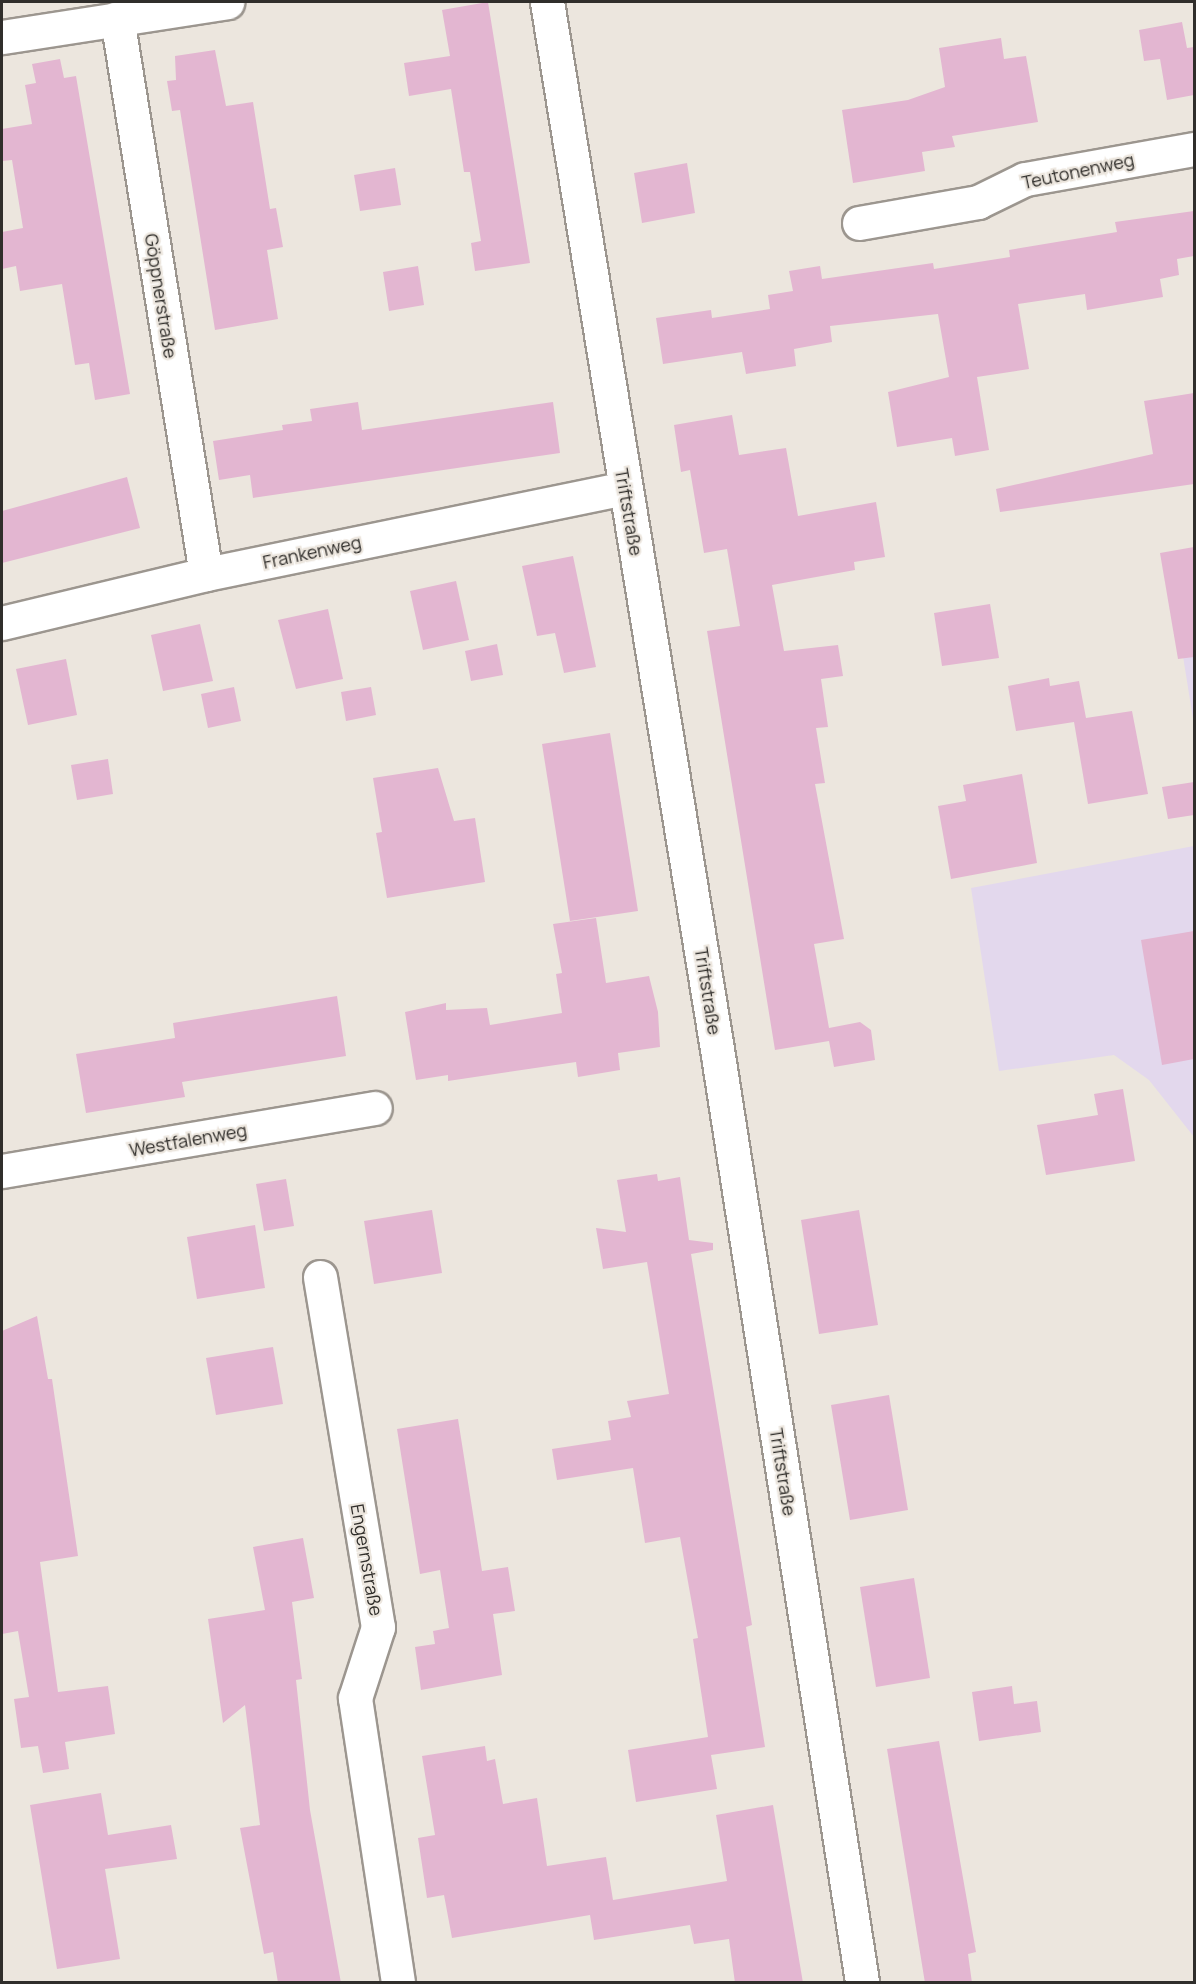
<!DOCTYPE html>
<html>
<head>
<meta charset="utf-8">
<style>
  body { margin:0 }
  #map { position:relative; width:1196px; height:1984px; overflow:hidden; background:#ece6de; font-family:Manrope,sans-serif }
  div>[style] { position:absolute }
  .commercial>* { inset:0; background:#e3d8ed }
  .building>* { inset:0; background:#e3b6d1 }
  .roads { filter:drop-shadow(2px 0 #9c968f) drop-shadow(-2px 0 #9c968f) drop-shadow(0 2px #9c968f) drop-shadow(0 -2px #9c968f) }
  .minor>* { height:33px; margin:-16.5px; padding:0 16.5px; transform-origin:16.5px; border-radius:16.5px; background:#fff }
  span { translate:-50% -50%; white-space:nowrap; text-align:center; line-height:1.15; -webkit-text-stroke:4.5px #ece6de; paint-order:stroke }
  .street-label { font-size:18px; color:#302e2b }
  .frame { position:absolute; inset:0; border:3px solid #302e2b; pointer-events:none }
</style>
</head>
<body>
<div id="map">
  <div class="commercial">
    <i style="clip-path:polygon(1194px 648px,1194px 725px,1182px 650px)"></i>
    <i style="clip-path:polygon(1194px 846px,1194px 1137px,1149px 1080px,1114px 1055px,999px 1071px,971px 888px)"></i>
  </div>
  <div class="building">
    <i style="clip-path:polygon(488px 2px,530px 263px,475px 271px,471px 243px,481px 241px,470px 172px,464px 172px,451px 89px,409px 96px,404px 63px,450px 56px,442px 10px)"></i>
    <i style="clip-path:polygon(1182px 22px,1187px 48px,1194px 47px,1194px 95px,1167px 100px,1160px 59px,1144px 61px,1139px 30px)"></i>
    <i style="clip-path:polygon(1001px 38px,1004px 59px,1026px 56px,1038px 122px,952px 136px,955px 147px,922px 152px,925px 171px,853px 183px,842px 110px,908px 100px,945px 87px,939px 48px)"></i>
    <i style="clip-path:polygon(215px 50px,226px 106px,253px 102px,270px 209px,276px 208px,283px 247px,267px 250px,278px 319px,215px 330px,180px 110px,172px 111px,167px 81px,176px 80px,175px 56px)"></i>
    <i style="clip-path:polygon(60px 59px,64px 78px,76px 76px,130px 394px,95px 400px,89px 363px,75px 365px,62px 284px,20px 291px,16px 266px,2px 269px,2px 232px,23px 228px,12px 160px,2px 161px,2px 129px,32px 124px,25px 85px,36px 83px,32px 64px)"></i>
    <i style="clip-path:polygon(687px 163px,695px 213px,642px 223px,634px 173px)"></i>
    <i style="clip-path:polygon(395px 168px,401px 205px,360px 211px,354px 175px)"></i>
    <i style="clip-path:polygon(1194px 211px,1194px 256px,1177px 259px,1179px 275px,1160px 279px,1163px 297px,1087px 310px,1085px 294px,1018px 304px,1029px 369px,977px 377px,989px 450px,955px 456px,952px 438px,897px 447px,888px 392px,949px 377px,938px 314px,830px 326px,832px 342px,794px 349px,796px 366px,746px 374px,742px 352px,663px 364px,656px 318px,711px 310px,712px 318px,770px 309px,768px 295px,793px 291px,789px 271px,820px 266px,822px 279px,933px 263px,934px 269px,1010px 257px,1009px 250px,1117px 232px,1115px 222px)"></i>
    <i style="clip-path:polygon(418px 266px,424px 305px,389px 311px,383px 272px)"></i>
    <i style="clip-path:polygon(1194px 393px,1194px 484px,1000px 512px,996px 489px,1153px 454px,1144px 401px)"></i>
    <i style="clip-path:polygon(358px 402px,362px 430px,553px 402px,560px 453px,253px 498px,250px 475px,219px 480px,213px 441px,283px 430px,282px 425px,312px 421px,310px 409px)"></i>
    <i style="clip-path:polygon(732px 415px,739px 455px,786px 448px,798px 516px,876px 502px,885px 557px,854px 562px,855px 570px,772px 585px,784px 651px,838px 645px,843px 676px,821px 679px,828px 727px,816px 728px,825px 783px,815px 784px,844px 939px,814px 944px,829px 1028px,860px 1022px,871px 1030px,875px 1060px,834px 1067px,829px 1041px,775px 1050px,707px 631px,740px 626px,727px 549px,704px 553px,690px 470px,681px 472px,674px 425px)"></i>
    <i style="clip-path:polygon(127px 477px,140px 528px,2px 563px,2px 511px)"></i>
    <i style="clip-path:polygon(1194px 547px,1194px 657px,1178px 659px,1160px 553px)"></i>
    <i style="clip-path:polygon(573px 556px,596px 667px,564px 673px,555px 633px,537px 636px,522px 566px)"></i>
    <i style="clip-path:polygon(456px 581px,469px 640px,423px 650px,410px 591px)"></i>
    <i style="clip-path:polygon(990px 604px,999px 658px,942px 666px,934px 613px)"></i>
    <i style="clip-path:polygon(328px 609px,343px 679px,296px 689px,278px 620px)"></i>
    <i style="clip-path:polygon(200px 624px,213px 681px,163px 691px,151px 635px)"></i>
    <i style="clip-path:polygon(497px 644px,503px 675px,471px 681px,465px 651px)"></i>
    <i style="clip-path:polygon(66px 659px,77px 715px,28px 725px,16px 669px)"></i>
    <i style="clip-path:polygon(1049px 678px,1050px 686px,1079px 681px,1086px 718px,1132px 711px,1148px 794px,1088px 804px,1074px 722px,1016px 731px,1008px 686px)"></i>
    <i style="clip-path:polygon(234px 687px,241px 721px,208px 728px,201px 694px)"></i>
    <i style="clip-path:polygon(371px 687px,376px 715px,346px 721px,341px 692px)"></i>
    <i style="clip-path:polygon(610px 733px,638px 911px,570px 921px,542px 744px)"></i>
    <i style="clip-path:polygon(108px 759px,113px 794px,77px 800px,71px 765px)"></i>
    <i style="clip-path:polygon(438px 768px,454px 821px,475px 818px,485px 882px,387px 898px,376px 833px,382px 832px,373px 778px)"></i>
    <i style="clip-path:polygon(1022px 774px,1037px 863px,951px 879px,938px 806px,966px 801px,963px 785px)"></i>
    <i style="clip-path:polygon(1194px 782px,1194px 815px,1168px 819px,1162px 787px)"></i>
    <i style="clip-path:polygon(596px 918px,606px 983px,649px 976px,658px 1012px,660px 1047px,618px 1053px,620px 1070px,578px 1077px,576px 1062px,448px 1081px,448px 1075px,416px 1080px,405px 1012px,446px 1003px,446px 1010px,487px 1008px,490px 1025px,562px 1013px,556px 974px,562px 973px,553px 924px)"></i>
    <i style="clip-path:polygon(1194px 931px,1194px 1059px,1162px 1065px,1141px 940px)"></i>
    <i style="clip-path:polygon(337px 996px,346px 1056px,182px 1082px,185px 1097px,86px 1113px,76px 1054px,175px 1038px,173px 1023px)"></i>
    <i style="clip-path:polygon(1123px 1089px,1135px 1161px,1046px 1175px,1037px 1125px,1098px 1115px,1094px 1094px)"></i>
    <i style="clip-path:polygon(657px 1174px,658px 1181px,680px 1177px,689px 1240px,713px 1243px,713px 1250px,691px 1254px,752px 1625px,746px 1627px,765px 1747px,711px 1755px,717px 1789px,636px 1802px,628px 1750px,708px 1737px,693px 1639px,698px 1638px,680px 1537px,645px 1543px,633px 1468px,557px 1480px,552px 1449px,611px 1440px,608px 1421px,631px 1417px,627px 1401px,669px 1394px,647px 1262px,603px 1269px,596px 1228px,626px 1232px,617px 1180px)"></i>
    <i style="clip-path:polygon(286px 1179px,294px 1226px,264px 1231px,256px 1184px)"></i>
    <i style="clip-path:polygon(432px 1210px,442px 1273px,374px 1284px,364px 1221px)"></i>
    <i style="clip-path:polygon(859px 1210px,878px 1325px,819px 1334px,801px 1220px)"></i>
    <i style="clip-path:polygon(255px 1225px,265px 1288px,197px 1299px,187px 1237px)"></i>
    <i style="clip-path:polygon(37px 1316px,48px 1379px,52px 1379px,78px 1556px,40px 1562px,58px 1692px,108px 1686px,115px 1734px,65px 1742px,69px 1769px,43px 1773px,38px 1746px,21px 1748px,14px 1699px,29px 1697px,18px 1631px,2px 1634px,2px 1331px)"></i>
    <i style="clip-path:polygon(273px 1347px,283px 1404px,216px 1415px,206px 1358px)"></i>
    <i style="clip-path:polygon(889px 1395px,908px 1510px,850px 1520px,831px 1405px)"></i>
    <i style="clip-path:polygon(458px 1419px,482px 1571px,508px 1567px,515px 1611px,493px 1614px,502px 1675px,421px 1690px,415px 1647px,435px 1644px,433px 1631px,449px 1628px,440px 1570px,420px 1574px,397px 1429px)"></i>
    <i style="clip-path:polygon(303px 1538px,314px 1598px,292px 1602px,302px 1679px,296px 1680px,310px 1810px,341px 1983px,278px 1983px,273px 1952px,264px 1954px,240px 1828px,260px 1825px,245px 1705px,223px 1723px,208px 1619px,265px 1610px,253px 1547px)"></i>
    <i style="clip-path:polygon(914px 1578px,930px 1678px,876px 1687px,860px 1587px)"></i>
    <i style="clip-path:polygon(1012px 1686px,1014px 1704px,1037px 1701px,1041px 1732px,979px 1741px,972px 1692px)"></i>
    <i style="clip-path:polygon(939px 1741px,976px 1952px,968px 1954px,972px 1983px,925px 1983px,887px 1749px)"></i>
    <i style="clip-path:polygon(485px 1746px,487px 1761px,495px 1759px,503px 1804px,537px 1798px,547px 1866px,606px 1857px,613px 1900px,727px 1881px,716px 1815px,773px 1805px,803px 1983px,735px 1983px,729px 1939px,694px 1944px,690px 1925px,594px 1940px,590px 1915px,452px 1938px,444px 1895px,427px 1898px,418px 1838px,435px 1835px,422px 1756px)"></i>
    <i style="clip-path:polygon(101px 1793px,108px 1835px,171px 1825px,177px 1859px,105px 1869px,120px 1959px,57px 1969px,30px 1805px)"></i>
  </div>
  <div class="roads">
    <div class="minor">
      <i style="left:547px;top:2px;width:1074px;rotate:80.78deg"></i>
      <i style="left:719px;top:1062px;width:931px;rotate:81.16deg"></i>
      <i style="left:117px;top:18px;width:563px;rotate:80.91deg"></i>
      <i style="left:2px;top:37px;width:228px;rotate:-8.8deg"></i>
      <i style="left:859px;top:223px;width:121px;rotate:-10deg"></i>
      <i style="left:978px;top:202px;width:52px;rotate:-26.1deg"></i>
      <i style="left:1025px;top:179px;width:172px;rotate:-10.1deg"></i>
      <i style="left:2px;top:623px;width:210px;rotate:-13.5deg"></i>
      <i style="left:206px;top:574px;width:428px;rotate:-11.6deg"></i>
      <i style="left:2px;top:1171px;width:378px;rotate:-9.6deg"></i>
      <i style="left:320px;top:1277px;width:355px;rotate:80.6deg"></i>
      <i style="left:378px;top:1627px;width:75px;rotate:107.9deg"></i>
      <i style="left:355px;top:1698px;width:287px;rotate:81.4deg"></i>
    </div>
  </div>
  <div class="street-label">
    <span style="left:1078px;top:171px;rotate:-12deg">Teutonenweg</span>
    <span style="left:161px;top:296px;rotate:81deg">Göppnerstraße</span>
    <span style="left:629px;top:512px;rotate:80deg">Triftstraße</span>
    <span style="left:312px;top:552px;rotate:-12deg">Frankenweg</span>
    <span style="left:708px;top:991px;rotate:81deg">Triftstraße</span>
    <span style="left:188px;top:1140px;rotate:-10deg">Westfalenweg</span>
    <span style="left:783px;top:1472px;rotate:81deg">Triftstraße</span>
    <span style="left:367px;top:1560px;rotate:80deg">Engernstraße</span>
  </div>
  <div class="frame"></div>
</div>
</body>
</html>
